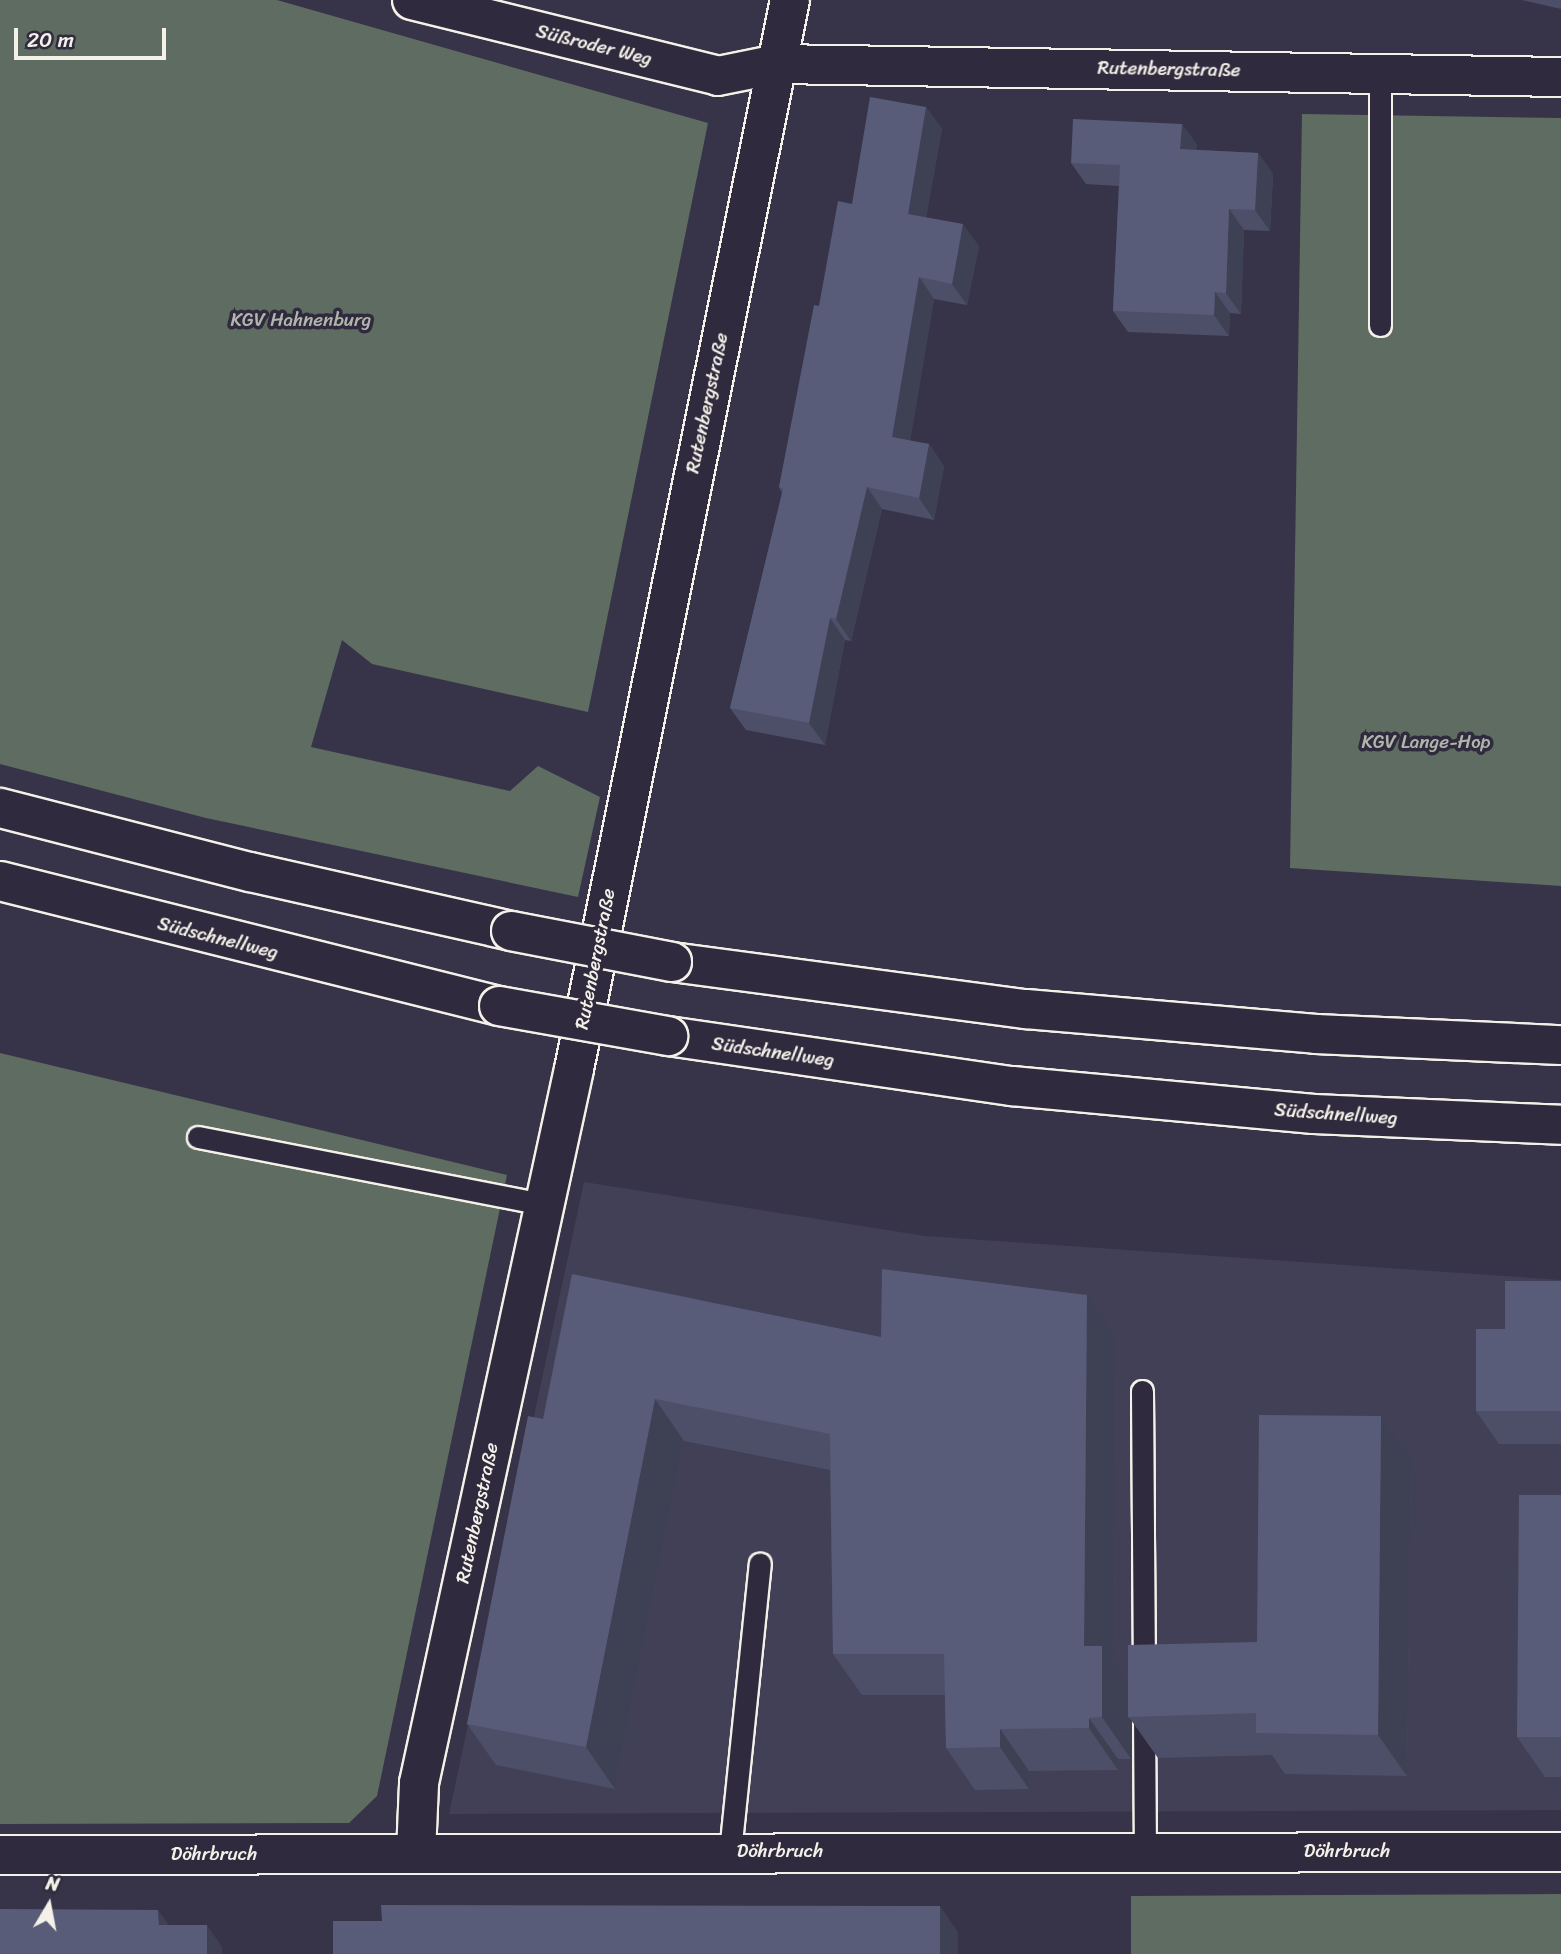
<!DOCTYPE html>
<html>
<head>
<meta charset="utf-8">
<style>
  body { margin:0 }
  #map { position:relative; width:1561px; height:1954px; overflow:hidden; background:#373449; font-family:Sriracha,sans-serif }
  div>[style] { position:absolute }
  .built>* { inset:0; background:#414057 }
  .green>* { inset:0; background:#5f6c61 }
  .roads { filter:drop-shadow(2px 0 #f4f1e8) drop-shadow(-2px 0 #f4f1e8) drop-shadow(0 2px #f4f1e8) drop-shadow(0 -2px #f4f1e8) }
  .service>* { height:21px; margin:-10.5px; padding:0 10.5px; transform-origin:10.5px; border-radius:10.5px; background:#2f2a3d }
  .minor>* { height:38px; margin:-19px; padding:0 19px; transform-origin:19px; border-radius:19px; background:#2f2a3d }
  .trunk>* { height:38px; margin:-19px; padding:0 19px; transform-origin:19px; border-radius:19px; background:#2f2a3d }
  .bridges { filter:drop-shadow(2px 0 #f4f1e8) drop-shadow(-2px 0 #f4f1e8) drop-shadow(0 2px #f4f1e8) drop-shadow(0 -2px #f4f1e8) }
  .trunk-bridge>* { height:38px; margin:-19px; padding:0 19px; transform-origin:19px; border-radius:19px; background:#2f2a3d }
  .wall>* { inset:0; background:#4c4f67 }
  .shaded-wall>* { inset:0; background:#3e4054 }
  .building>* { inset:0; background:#585c78 }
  span { translate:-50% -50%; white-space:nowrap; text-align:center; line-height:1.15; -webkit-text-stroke:7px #2f2a3d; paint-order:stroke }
  .street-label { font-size:19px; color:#f4f1e8 }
  .park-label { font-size:19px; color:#b1b5ab }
  .north { position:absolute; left:14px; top:1870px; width:70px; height:70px; -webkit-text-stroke:5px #2f2a3d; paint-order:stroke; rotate:10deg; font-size:19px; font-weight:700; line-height:28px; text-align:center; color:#f4f1e8 }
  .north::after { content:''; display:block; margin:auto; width:24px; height:32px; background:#f4f1e8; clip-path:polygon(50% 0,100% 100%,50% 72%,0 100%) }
  .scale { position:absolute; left:14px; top:28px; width:152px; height:32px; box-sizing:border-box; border:4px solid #f4f1e8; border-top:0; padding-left:9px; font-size:21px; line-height:24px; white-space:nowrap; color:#f4f1e8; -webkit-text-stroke:5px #2f2a3d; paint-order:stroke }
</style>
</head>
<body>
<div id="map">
  <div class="built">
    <i style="clip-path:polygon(584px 1182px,925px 1236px,1561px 1280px,1561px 1810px,449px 1814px)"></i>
  </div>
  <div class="green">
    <i style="clip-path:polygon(0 0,277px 0,708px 123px,588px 712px,372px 664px,342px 640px,311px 747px,510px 791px,538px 766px,600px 797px,578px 897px,206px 818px,0 764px)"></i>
    <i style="clip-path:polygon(1302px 114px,1561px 118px,1561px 886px,1290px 868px)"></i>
    <i style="clip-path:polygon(0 1053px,507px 1175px,377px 1796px,349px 1823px,0 1824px)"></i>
    <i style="clip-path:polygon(1561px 1894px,1561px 1954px,1131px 1954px,1131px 1896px)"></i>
  </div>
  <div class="roads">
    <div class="service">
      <i style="left:1380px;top:325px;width:253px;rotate:-90deg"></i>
      <i style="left:198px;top:1137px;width:351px;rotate:11deg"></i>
      <i style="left:1142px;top:1391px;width:282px;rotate:89.6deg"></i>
      <i style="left:1144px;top:1713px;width:138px;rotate:89.6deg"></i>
      <i style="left:730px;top:1852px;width:290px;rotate:-84.1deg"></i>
    </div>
    <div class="minor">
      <i style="left:412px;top:0;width:315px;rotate:13.9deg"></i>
      <i style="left:718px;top:76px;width:60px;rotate:-11.5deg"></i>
      <i style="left:777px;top:64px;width:784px;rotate:0.95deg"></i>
      <i style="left:416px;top:1853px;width:70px;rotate:-87.5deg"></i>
      <i style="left:419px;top:1783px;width:731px;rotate:-77.75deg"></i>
      <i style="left:574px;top:1069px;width:1091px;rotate:-78.58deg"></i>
      <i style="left:0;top:1855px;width:1561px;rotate:-0.11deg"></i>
    </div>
    <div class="trunk">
      <i style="left:0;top:808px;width:258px;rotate:14.4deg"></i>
      <i style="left:250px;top:872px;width:268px;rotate:12.7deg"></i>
      <i style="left:0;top:881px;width:514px;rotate:14.06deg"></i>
      <i style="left:672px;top:962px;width:357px;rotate:7.6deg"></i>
      <i style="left:1026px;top:1009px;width:291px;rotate:4.9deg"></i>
      <i style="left:1316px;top:1034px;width:245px;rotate:2.6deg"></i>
      <i style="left:668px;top:1036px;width:348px;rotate:8.3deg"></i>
      <i style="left:1012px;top:1086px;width:303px;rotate:5.3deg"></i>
      <i style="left:1314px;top:1114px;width:247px;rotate:2.5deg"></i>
    </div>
  </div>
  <div class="bridges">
    <div class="trunk-bridge">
      <i style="left:511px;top:931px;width:164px;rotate:10.9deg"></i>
      <i style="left:499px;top:1006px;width:172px;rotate:10.1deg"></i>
    </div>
  </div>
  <div class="wall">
    <i style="clip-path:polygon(1522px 0,1561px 0,1561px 9px)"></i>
    <i style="clip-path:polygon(926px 107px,942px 129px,926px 217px,979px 246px,967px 305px,934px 299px,910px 441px,929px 444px,944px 466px,934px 520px,882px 509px,851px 641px,845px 640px,825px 745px,746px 730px,730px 708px,782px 493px,779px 487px,819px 306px,852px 204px)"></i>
    <i style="clip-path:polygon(1182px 124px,1197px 145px,1196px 150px,1258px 153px,1273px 174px,1270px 231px,1244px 230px,1241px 314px,1230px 313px,1229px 336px,1128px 332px,1113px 311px,1119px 186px,1086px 184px,1071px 163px)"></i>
    <i style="clip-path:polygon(1561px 1281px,1561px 1444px,1499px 1444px,1476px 1411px,1505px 1329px)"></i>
    <i style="clip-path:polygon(1116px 1336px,1114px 1663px,1128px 1684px,1257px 1642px,1381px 1416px,1411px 1457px,1407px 1776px,1285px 1774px,1272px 1755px,1158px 1758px,1131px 1720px,1131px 1759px,1118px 1759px,1118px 1770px,1029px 1771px,1029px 1789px,975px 1790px,946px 1748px,945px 1695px,862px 1695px,833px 1654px,830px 1470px,684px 1441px,615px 1789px,496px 1765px,467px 1724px,543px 1419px,881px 1337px)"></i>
    <i style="clip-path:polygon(1561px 1495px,1561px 1777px,1545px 1777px,1517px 1737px)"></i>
  </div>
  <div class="shaded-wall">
    <i style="clip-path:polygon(926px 107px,942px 129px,923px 236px,908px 214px)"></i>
    <i style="clip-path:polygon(1182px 124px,1197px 145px,1195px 170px,1180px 149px)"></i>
    <i style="clip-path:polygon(1258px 153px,1273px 174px,1270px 231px,1255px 210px)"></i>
    <i style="clip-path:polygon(1229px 209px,1244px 230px,1241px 314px,1226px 293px)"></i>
    <i style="clip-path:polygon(963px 224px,979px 246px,967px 305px,952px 284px)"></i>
    <i style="clip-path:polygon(919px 277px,934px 299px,907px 459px,892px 437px)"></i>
    <i style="clip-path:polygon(1215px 292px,1230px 313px,1229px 336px,1214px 315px)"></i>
    <i style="clip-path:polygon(929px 444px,944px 466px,934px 520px,919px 498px)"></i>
    <i style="clip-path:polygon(867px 487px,882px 509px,851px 641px,836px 619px)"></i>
    <i style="clip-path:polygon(830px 618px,845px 640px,825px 745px,809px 723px)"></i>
    <i style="clip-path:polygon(1087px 1295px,1116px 1336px,1114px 1663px,1131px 1687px,1128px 1717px,1131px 1720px,1131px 1759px,1102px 1717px,1084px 1646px)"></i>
    <i style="clip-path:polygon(655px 1399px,684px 1441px,615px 1789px,586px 1747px)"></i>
    <i style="clip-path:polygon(1381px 1416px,1411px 1457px,1407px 1776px,1378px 1735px)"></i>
    <i style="clip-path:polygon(1089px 1718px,1118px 1759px,1118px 1770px,1089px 1728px)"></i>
    <i style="clip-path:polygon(1000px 1729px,1029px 1771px,1029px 1789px,1000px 1747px)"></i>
    <i style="clip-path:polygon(940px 1906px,958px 1932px,958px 1954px,940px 1954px)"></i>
    <i style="clip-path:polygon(158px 1910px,174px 1932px,159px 1925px)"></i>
    <i style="clip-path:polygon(207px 1925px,222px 1947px,222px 1954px,207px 1954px)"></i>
  </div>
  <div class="building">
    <i style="clip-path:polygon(870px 97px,926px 107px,908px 214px,963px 224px,952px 284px,919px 277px,892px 437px,929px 444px,919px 498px,867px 487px,836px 619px,830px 618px,809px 723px,730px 708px,783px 489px,779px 487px,814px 305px,819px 306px,838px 201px,852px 204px)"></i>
    <i style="clip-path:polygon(1073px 119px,1182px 124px,1180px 149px,1258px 153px,1255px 210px,1229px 209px,1226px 293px,1215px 292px,1214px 315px,1113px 311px,1120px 165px,1071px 163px)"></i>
    <i style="clip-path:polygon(882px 1269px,1087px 1295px,1084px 1646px,1102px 1646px,1102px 1717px,1089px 1718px,1089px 1728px,1000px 1729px,1000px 1747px,946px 1748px,944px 1654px,833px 1654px,830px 1434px,655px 1399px,586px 1747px,467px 1724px,528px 1416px,543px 1419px,572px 1274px,881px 1337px)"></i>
    <i style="clip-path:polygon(1505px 1281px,1561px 1281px,1561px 1411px,1476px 1411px,1476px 1329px,1505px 1329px)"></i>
    <i style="clip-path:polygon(1259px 1415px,1381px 1416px,1378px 1735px,1256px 1733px,1256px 1713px,1128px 1717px,1128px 1645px,1257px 1642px)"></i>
    <i style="clip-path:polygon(1519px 1495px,1561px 1495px,1561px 1737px,1517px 1737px)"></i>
    <i style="clip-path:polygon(381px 1905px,940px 1906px,940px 1954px,333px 1954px,333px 1921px,382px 1921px)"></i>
    <i style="clip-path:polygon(0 1909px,158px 1910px,159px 1925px,207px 1925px,207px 1954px,0 1954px)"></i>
  </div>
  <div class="street-label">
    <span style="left:594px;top:45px;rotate:14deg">Süßroder Weg</span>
    <span style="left:1169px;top:69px;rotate:1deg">Rutenbergstraße</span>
    <span style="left:707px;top:403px;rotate:-78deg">Rutenbergstraße</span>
    <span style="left:218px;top:938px;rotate:14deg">Südschnellweg</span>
    <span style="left:595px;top:959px;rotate:-79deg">Rutenbergstraße</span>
    <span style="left:773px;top:1052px;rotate:8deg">Südschnellweg</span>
    <span style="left:1336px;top:1114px;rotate:4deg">Südschnellweg</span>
    <span style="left:477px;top:1513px;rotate:-78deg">Rutenbergstraße</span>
    <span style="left:780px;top:1851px">Döhrbruch</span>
    <span style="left:1347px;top:1851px">Döhrbruch</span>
    <span style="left:214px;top:1854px">Döhrbruch</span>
  </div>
  <div class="park-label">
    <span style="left:301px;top:320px">KGV Hahnenburg</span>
    <span style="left:1426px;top:742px">KGV Lange-Hop</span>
  </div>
  <div class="north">N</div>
  <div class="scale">20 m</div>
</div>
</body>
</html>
